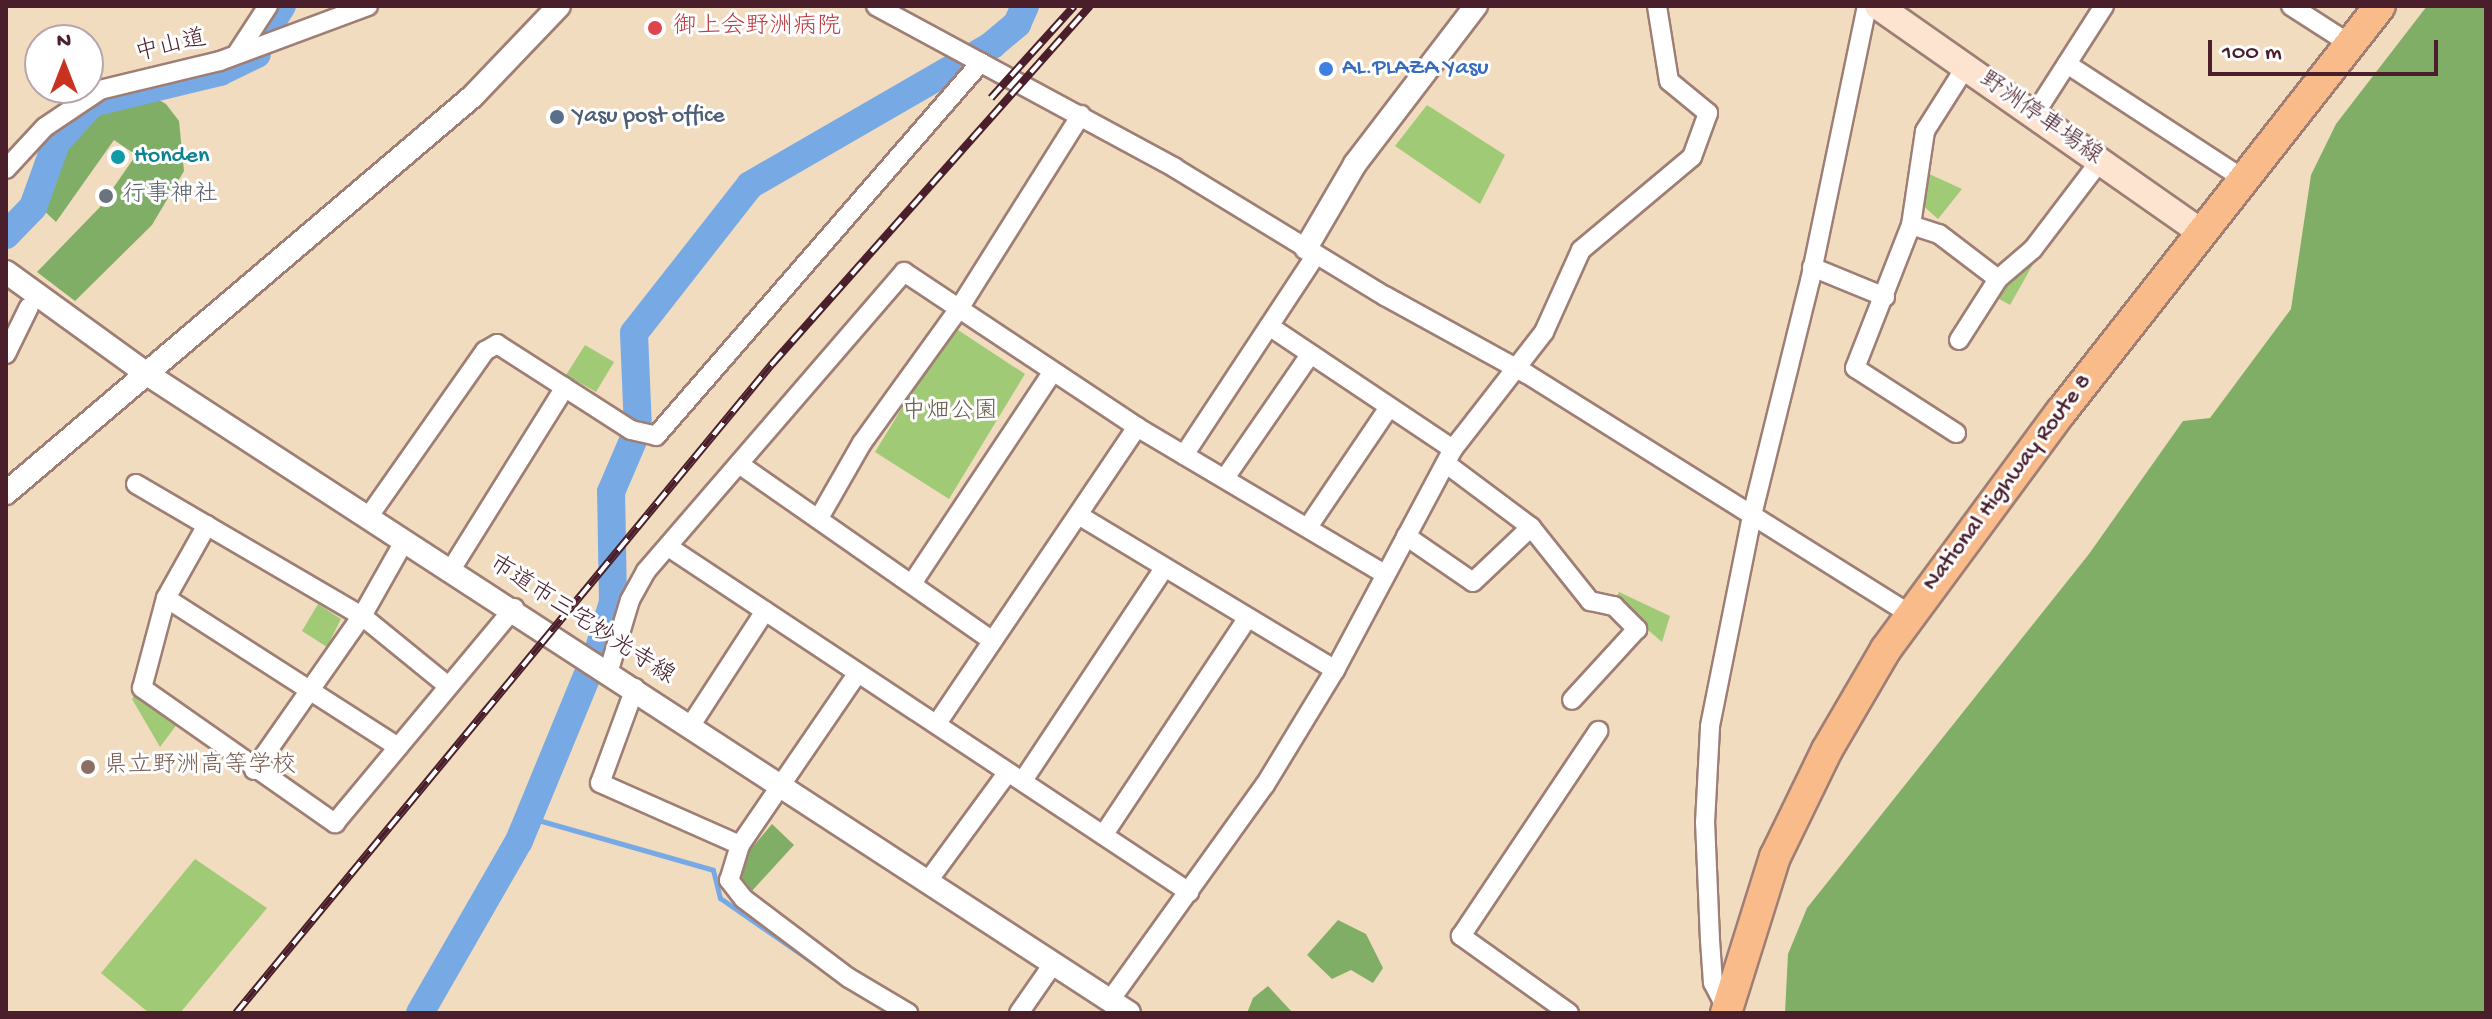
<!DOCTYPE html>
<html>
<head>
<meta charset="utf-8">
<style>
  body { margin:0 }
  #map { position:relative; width:2492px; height:1019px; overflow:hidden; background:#f2dcbf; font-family:"Gochi Hand","Klee One",sans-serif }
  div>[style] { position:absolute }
  .green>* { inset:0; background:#a1ca76 }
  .forest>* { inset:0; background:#80ae67 }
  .stream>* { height:5px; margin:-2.5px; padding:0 2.5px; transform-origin:2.5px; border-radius:2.5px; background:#77aae4 }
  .river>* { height:28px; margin:-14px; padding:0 14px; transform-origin:14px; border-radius:14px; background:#77aae4 }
  .roads { filter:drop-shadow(2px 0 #9e7e75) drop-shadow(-2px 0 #9e7e75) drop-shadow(0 2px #9e7e75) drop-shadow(0 -2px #9e7e75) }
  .minor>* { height:18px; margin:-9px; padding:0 9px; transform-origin:9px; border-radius:9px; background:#fff }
  .tertiary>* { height:22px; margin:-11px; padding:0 11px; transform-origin:11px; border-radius:11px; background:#fff }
  .secondary>* { height:26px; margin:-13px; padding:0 13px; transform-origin:13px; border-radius:13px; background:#fde4d1 }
  .trunk>* { height:30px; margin:-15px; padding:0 15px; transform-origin:15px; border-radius:15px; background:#fabb8b }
  .rail>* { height:8px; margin-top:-4px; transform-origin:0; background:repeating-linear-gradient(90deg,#fff 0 15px,#4a1f2b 0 30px); box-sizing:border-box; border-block:2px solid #4a1f2b }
  .dots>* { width:22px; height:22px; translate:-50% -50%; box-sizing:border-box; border:4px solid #fff; border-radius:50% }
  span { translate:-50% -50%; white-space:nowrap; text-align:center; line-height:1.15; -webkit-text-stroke:6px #fff; paint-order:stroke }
  .health-label { font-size:24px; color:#be3a42 }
  .left { translate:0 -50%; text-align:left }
  .street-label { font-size:24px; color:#4a1f2b }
  .shop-label { font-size:24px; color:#366cbe }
  .service-label { font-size:24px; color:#4e5e75 }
  .culture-label { font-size:24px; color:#0d838f }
  .worship-label { font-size:24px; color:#5b616d }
  .park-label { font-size:24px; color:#685b45 }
  .education-label { font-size:24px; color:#785e54 }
  .frame { position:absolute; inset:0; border:8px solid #4a1f2b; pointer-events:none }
  .north { position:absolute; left:24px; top:24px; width:80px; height:80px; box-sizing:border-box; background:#fff; border:2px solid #b7a5aa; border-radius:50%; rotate:0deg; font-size:22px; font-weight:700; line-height:32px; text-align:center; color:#4a1f2b }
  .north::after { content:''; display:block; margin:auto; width:28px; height:36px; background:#c8321e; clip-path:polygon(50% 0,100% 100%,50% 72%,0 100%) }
  .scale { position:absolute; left:2208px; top:40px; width:230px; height:36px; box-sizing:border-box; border:4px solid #4a1f2b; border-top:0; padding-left:10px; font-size:24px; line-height:28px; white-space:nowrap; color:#4a1f2b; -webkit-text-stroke:6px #fff; paint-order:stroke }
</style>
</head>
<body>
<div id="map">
  <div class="green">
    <i style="clip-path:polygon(1427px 105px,1505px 155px,1480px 204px,1395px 146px)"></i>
    <i style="clip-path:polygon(1925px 172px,1962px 189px,1938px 219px,1920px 203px)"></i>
    <i style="clip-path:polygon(2040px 252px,2010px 305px,1992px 295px)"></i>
    <i style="clip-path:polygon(952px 326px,1025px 374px,949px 499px,875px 452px)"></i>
    <i style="clip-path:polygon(585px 345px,614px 362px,596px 392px,566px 375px)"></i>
    <i style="clip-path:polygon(1619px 592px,1670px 616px,1662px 642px,1614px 601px)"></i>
    <i style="clip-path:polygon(318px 604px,341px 619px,327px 647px,302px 631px)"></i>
    <i style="clip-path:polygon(136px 693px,178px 723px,160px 747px,132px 699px)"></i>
    <i style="clip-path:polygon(195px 859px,267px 908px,180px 1013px,149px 1013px,101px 973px)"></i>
  </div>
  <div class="forest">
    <i style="clip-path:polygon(2427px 6px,2486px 6px,2486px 1013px,1785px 1013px,1788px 954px,1807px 908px,2089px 554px,2183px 421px,2210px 418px,2291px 309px,2311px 175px,2336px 124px)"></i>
    <i style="clip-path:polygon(145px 92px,166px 104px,179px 121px,184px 171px,152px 225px,75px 301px,37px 272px,100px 207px,136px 155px,114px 140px,56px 222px,38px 205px,46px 174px,59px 142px,80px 120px,98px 106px)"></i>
    <i style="clip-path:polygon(772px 824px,794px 845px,751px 892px,739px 877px,744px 857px)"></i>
    <i style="clip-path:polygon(1338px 920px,1366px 934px,1383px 968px,1373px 983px,1351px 970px,1332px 979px,1307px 955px)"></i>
    <i style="clip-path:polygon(1268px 986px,1292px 1012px,1247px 1013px,1253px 998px)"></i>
  </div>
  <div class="stream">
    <i style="left:531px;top:818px;width:189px;rotate:15.9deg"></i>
    <i style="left:713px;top:870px;width:29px;rotate:76deg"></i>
    <i style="left:720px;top:898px;width:165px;rotate:34.7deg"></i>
  </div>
  <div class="river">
    <i style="left:263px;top:36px;width:36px;rotate:-58deg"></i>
    <i style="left:6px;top:235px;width:39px;rotate:-46deg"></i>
    <i style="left:33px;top:207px;width:68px;rotate:-70.2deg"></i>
    <i style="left:56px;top:143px;width:54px;rotate:-48deg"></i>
    <i style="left:92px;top:103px;width:132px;rotate:-13.6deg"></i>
    <i style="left:220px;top:72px;width:41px;rotate:-25.9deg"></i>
    <i style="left:600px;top:645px;width:45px;rotate:-73.2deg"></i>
    <i style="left:613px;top:602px;width:110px;rotate:-91deg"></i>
    <i style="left:611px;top:492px;width:69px;rotate:-66.8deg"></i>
    <i style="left:638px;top:429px;width:96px;rotate:-92.4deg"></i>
    <i style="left:634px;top:333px;width:188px;rotate:-51.9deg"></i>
    <i style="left:750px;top:185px;width:280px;rotate:-30deg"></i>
    <i style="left:992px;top:45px;width:33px;rotate:-40deg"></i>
    <i style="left:1017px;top:24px;width:20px;rotate:-66deg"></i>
    <i style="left:420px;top:1013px;width:198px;rotate:-60.1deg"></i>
    <i style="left:519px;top:841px;width:178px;rotate:-67.6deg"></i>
  </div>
  <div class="roads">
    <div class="minor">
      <i style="left:876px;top:6px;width:340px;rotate:28.4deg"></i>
      <i style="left:1175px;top:168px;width:246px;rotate:31.4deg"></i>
      <i style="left:1385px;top:296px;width:162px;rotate:28.8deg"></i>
      <i style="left:1527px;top:374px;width:451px;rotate:32.1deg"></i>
      <i style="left:2291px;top:6px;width:70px;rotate:32.8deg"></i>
      <i style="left:238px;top:52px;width:55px;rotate:-56.9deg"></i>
      <i style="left:2067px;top:64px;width:212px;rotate:33.1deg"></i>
      <i style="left:2034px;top:115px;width:130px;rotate:-57.3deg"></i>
      <i style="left:6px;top:169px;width:57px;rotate:-47.1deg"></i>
      <i style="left:45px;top:127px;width:66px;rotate:-33.9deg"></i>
      <i style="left:100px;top:90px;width:123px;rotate:-13.6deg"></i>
      <i style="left:220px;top:61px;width:158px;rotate:-20.4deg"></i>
      <i style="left:1911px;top:225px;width:29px;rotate:18deg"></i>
      <i style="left:1939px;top:234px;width:74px;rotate:37.3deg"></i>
      <i style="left:1812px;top:267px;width:79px;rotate:22.3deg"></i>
      <i style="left:1269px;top:326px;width:221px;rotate:33.8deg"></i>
      <i style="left:1959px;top:340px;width:72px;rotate:-57.4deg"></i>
      <i style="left:1998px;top:279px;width:46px;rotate:-40.6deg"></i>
      <i style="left:2033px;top:249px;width:111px;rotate:-52.7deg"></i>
      <i style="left:6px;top:354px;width:52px;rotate:-63.9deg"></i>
      <i style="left:1956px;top:433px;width:120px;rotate:-147.2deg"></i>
      <i style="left:1855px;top:368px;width:154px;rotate:-68.6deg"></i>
      <i style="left:1911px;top:225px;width:95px;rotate:-81.5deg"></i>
      <i style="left:1925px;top:131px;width:75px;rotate:-57.6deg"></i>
      <i style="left:1184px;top:455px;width:240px;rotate:-56.6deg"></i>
      <i style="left:739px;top:464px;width:307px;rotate:34.9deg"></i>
      <i style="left:1448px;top:465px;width:104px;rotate:36.8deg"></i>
      <i style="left:1531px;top:527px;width:95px;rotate:51.4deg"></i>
      <i style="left:1590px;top:601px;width:25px;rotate:12deg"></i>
      <i style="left:1614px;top:606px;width:33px;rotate:45deg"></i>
      <i style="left:1637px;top:629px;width:96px;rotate:132.5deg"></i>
      <i style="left:1225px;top:478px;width:150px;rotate:-55.4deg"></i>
      <i style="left:136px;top:484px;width:262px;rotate:30.3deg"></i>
      <i style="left:362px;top:616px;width:111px;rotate:39.1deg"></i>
      <i style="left:369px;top:516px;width:202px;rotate:-54.9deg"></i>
      <i style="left:485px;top:351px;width:14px;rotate:-30deg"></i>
      <i style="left:497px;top:344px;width:159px;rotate:32.7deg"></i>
      <i style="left:631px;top:430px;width:26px;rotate:13deg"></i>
      <i style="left:656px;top:436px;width:495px;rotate:-49deg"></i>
      <i style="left:1080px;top:516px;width:298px;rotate:31.1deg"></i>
      <i style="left:819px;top:518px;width:86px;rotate:-60.2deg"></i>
      <i style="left:862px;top:443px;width:168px;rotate:-54.2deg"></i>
      <i style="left:960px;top:307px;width:227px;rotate:-57.8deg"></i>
      <i style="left:207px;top:525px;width:84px;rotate:119.3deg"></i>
      <i style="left:166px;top:598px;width:93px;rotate:104.9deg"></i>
      <i style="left:142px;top:688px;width:236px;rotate:35deg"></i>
      <i style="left:335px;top:823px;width:280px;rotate:-50.2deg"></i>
      <i style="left:1308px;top:527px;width:143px;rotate:-55.9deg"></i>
      <i style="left:1406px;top:536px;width:81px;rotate:34.5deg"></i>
      <i style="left:1473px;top:582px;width:80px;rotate:-43.5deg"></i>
      <i style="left:670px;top:548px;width:623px;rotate:33.54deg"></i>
      <i style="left:452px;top:568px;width:213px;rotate:-58deg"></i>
      <i style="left:913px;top:582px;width:251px;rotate:-56.4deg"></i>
      <i style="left:166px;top:598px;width:276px;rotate:32.7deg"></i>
      <i style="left:609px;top:670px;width:73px;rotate:-73.3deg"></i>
      <i style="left:630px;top:600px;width:33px;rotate:-61deg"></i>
      <i style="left:646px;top:571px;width:395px;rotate:-49.2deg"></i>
      <i style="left:904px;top:272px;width:280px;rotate:33.6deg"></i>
      <i style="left:1137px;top:427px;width:288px;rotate:30.7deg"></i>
      <i style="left:857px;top:674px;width:207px;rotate:124.4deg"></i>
      <i style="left:740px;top:845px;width:37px;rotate:107deg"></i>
      <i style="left:729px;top:880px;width:24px;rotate:52deg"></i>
      <i style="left:744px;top:899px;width:131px;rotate:37deg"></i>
      <i style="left:849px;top:978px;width:69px;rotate:30.7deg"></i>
      <i style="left:635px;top:688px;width:101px;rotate:110.2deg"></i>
      <i style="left:600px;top:783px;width:153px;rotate:23.9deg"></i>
      <i style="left:938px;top:722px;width:356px;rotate:-56deg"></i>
      <i style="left:691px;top:725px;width:136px;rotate:-57deg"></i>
      <i style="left:254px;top:770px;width:188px;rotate:-55deg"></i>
      <i style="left:362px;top:616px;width:87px;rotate:-60.5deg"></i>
      <i style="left:1024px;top:779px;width:251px;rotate:-56.4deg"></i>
      <i style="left:1104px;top:834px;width:257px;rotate:-56.4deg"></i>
      <i style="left:928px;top:881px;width:135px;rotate:-53.7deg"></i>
      <i style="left:1111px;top:999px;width:264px;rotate:-54.3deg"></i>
      <i style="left:1265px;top:785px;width:135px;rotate:-58.7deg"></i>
      <i style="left:1335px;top:670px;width:251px;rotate:-61.9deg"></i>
      <i style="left:1453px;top:449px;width:148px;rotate:-52.1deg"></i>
      <i style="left:1544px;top:332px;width:90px;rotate:-65.7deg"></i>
      <i style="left:1581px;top:250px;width:145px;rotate:-40deg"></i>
      <i style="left:1692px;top:157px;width:47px;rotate:-70deg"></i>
      <i style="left:1708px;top:113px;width:50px;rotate:-140.6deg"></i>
      <i style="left:1669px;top:81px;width:76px;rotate:-99.1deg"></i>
      <i style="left:1727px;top:1010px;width:30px;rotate:-117deg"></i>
      <i style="left:1713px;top:983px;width:43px;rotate:-94deg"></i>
      <i style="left:1710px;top:940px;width:117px;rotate:-92.4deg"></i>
      <i style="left:1705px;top:823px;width:97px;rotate:-87deg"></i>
      <i style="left:1710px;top:726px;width:215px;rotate:-78.7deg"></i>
      <i style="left:1752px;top:515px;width:241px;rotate:-76.1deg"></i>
      <i style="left:1810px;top:281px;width:281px;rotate:-78.3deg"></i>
      <i style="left:1019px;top:1013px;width:60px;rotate:-55.2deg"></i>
      <i style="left:1569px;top:1013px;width:133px;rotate:-144.5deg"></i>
      <i style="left:1461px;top:936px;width:247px;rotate:-56.2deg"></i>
    </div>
    <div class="tertiary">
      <i style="left:1306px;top:248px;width:97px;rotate:-59.7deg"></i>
      <i style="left:1355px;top:164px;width:199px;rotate:-52.6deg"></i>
      <i style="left:6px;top:272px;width:170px;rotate:35.9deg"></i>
      <i style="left:144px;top:372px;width:1175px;rotate:33.05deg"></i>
      <i style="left:6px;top:493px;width:613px;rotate:-40.37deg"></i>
      <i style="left:473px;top:96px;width:124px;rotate:-46.3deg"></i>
    </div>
    <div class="secondary">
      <i style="left:1878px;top:6px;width:396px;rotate:35deg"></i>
    </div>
    <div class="trunk">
      <i style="left:1726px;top:1013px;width:164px;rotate:-72.6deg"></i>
      <i style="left:1775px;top:857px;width:119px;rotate:-64.1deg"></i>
      <i style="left:1827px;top:750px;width:117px;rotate:-59.7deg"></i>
      <i style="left:1886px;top:649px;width:295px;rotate:-53.6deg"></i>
      <i style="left:2061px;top:412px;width:516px;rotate:-51.84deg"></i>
    </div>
  </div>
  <div class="rail">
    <i style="left:991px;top:98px;width:124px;rotate:-47.9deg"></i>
    <i style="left:236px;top:1013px;width:842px;rotate:-50.45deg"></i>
    <i style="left:772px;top:364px;width:479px;rotate:-48.4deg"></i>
  </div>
  <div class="dots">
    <i style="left:655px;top:28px;background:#e0444e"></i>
    <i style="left:1326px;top:69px;background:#3f7fe0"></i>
    <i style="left:557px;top:117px;background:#5c6f8a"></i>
    <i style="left:118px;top:157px;background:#0f9aa8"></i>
    <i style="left:106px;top:196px;background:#6b7280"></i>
    <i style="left:88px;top:767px;background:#8d6e63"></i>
  </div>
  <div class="health-label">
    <span class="left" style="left:673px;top:28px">御上会野洲病院</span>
  </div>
  <div class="street-label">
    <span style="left:171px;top:47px;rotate:-13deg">中山道</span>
    <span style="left:2040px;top:119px;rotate:35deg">野洲停車場線</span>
    <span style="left:2008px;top:483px;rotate:-53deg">National Highway Route 8</span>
    <span style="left:581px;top:621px;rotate:33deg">市道市三宅妙光寺線</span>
  </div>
  <div class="shop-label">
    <span class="left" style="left:1342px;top:69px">AL.PLAZA Yasu</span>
  </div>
  <div class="service-label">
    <span class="left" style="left:573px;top:117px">Yasu post office</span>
  </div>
  <div class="culture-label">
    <span class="left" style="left:134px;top:157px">Honden</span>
  </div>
  <div class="worship-label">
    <span class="left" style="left:122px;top:196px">行事神社</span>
  </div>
  <div class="park-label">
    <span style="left:950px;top:413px">中畑公園</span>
  </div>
  <div class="education-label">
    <span class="left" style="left:104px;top:767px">県立野洲高等学校</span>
  </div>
  <div class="frame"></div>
  <div class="north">N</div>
  <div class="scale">100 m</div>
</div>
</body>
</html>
